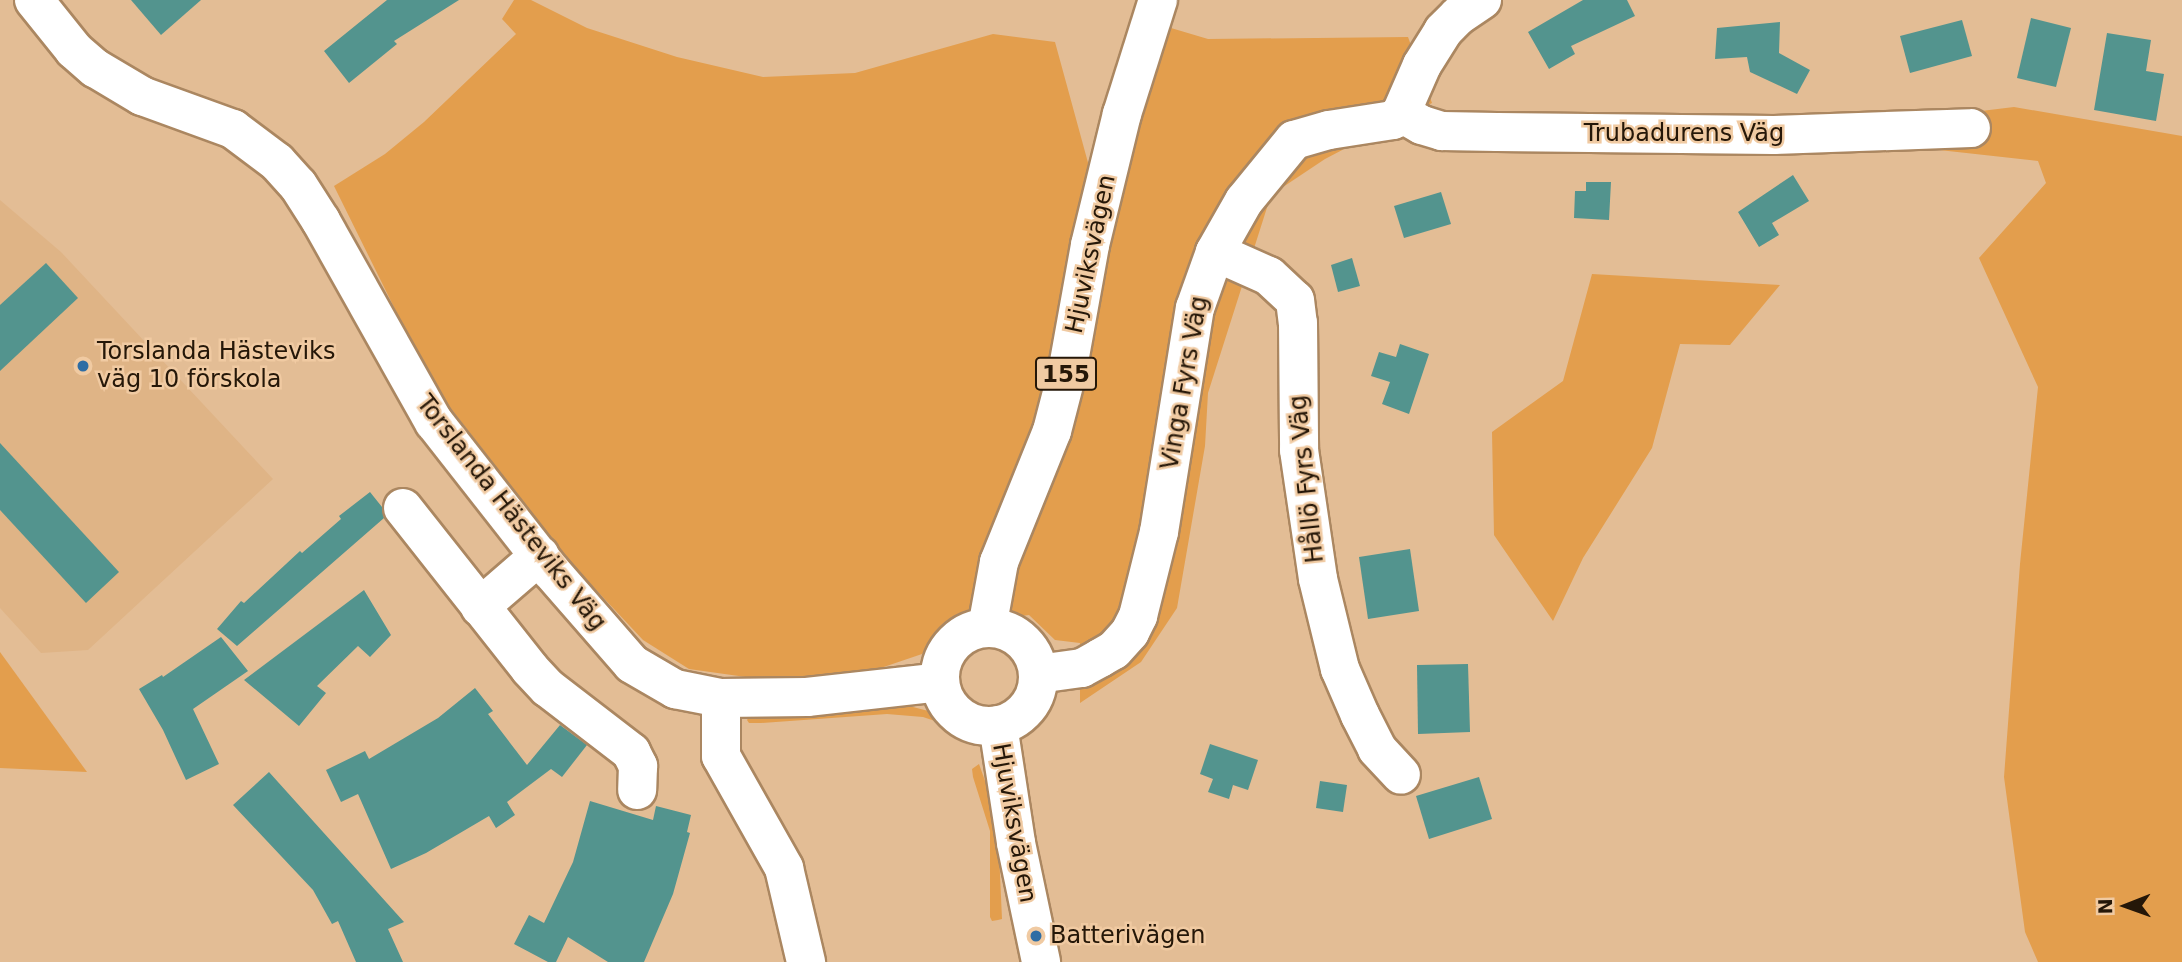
<!DOCTYPE html>
<html>
<head>
<meta charset="utf-8">
<style>
  body { margin:0 }
  #map { position:relative; width:2182px; height:962px; overflow:hidden; background:#e3bd95; font-family:"DejaVu Sans",sans-serif }
  div>[style] { position:absolute }
  .built>* { inset:0; background:#dfb486 }
  .green>* { inset:0; background:#e39e4d }
  .building>* { inset:0; background:#53948e }
  .roads { filter:drop-shadow(2px 0 #ab8761) drop-shadow(-2px 0 #ab8761) drop-shadow(0 2px #ab8761) drop-shadow(0 -2px #ab8761) }
  .minor>* { height:38px; margin:-19px; padding:0 19px; transform-origin:19px; border-radius:19px; background:#fff }
  .major>* { height:38px; margin:-19px; padding:0 19px; transform-origin:19px; border-radius:19px; background:#fff }
  .major>.ring { margin:-19px; padding:0; box-sizing:content-box; background:none; border:38px solid #fff; border-radius:50% }
  .dots>* { width:19px; height:19px; translate:-50% -50%; box-sizing:border-box; border:4px solid #f0caa2; border-radius:50% }
  span { translate:-50% -50%; white-space:nowrap; text-align:center; line-height:1.15; -webkit-text-stroke:5px #f0caa2; paint-order:stroke }
  .shield-label span { padding:2px 5px; background:#f0caa2; border:2px solid; border-radius:5px; -webkit-text-stroke-width:0 }
  .shield-label { font-size:23px; color:#251708; font-weight:700 }
  .street-label { font-size:24px; color:#251708 }
  .poi-label { font-size:24px; color:#251708 }
  .left { translate:0 -50%; text-align:left }
  .north { position:absolute; left:2091px; top:871px; width:70px; height:70px; -webkit-text-stroke:5px #f0caa2; paint-order:stroke; rotate:269deg; font-size:19px; font-weight:700; line-height:28px; text-align:center; color:#251708 }
  .north::after { content:''; display:block; margin:auto; width:24px; height:32px; background:#251708; clip-path:polygon(50% 0,100% 100%,50% 72%,0 100%) }
</style>
</head>
<body>
<div id="map">
  <div class="built">
    <i style="clip-path:polygon(0 200px,61px 252px,273px 479px,88px 650px,41px 653px,0 608px)"></i>
  </div>
  <div class="green">
    <i style="clip-path:polygon(514px 0,531px 0,587px 28px,677px 57px,763px 77px,855px 73px,993px 34px,1055px 42px,1090px 170px,1134px 17px,1208px 39px,1408px 37px,1432px 103px,1325px 159px,1271px 195px,1208px 393px,1205px 446px,1177px 608px,1141px 662px,1080px 703px,1080px 643px,1055px 640px,1029px 615px,954px 625px,922px 654px,866px 673px,760px 679px,689px 669px,643px 640px,568px 560px,432px 384px,334px 186px,385px 154px,424px 122px,516px 34px,502px 19px)"></i>
    <i style="clip-path:polygon(2014px 107px,2182px 136px,2182px 962px,2038px 962px,2025px 932px,2004px 777px,2020px 564px,2038px 387px,1979px 258px,2046px 183px,2038px 161px,1921px 148px,1940px 116px)"></i>
    <i style="clip-path:polygon(1592px 274px,1780px 285px,1730px 345px,1680px 344px,1652px 448px,1583px 558px,1553px 621px,1494px 535px,1492px 432px,1563px 381px)"></i>
    <i style="clip-path:polygon(0 652px,87px 772px,0 768px)"></i>
    <i style="clip-path:polygon(880px 706px,913px 707px,936px 713px,948px 720px,969px 742px,965px 743px,941px 723px,923px 717px,887px 714px,761px 723px,749px 723px,747px 720px,750px 715px)"></i>
    <i style="clip-path:polygon(979px 764px,989px 792px,999px 852px,1002px 919px,998px 920px,992px 921px,990px 917px,990px 831px,973px 777px,972px 769px)"></i>
  </div>
  <div class="building">
    <i style="clip-path:polygon(131px 0,201px 0,161px 35px)"></i>
    <i style="clip-path:polygon(387px 0,459px 0,394px 41px,397px 44px,349px 83px,324px 51px)"></i>
    <i style="clip-path:polygon(1583px 0,1627px 0,1635px 16px,1571px 46px,1575px 54px,1549px 69px,1528px 32px)"></i>
    <i style="clip-path:polygon(2031px 18px,2071px 28px,2056px 87px,2017px 78px)"></i>
    <i style="clip-path:polygon(1962px 20px,1972px 56px,1910px 73px,1900px 36px)"></i>
    <i style="clip-path:polygon(1780px 22px,1779px 53px,1810px 70px,1797px 94px,1750px 72px,1747px 57px,1715px 59px,1717px 28px)"></i>
    <i style="clip-path:polygon(2107px 33px,2151px 40px,2146px 71px,2164px 74px,2156px 121px,2094px 110px)"></i>
    <i style="clip-path:polygon(1793px 175px,1809px 201px,1772px 223px,1779px 235px,1759px 247px,1738px 212px)"></i>
    <i style="clip-path:polygon(1586px 182px,1611px 182px,1609px 220px,1574px 218px,1575px 191px,1586px 191px)"></i>
    <i style="clip-path:polygon(1441px 192px,1451px 224px,1404px 238px,1394px 206px)"></i>
    <i style="clip-path:polygon(1352px 258px,1360px 286px,1338px 292px,1331px 265px)"></i>
    <i style="clip-path:polygon(46px 263px,78px 298px,0 371px,0 305px)"></i>
    <i style="clip-path:polygon(1400px 344px,1429px 354px,1409px 414px,1382px 404px,1390px 382px,1371px 376px,1379px 352px,1396px 357px)"></i>
    <i style="clip-path:polygon(0 443px,119px 572px,86px 603px,0 510px)"></i>
    <i style="clip-path:polygon(370px 492px,382px 507px,384px 518px,237px 646px,217px 629px,241px 601px,244px 603px,300px 551px,302px 553px,341px 519px,339px 516px)"></i>
    <i style="clip-path:polygon(1410px 549px,1419px 611px,1368px 619px,1359px 557px)"></i>
    <i style="clip-path:polygon(364px 590px,391px 635px,370px 657px,358px 646px,317px 686px,326px 693px,299px 726px,244px 680px)"></i>
    <i style="clip-path:polygon(221px 637px,248px 671px,193px 709px,219px 764px,186px 780px,163px 730px,139px 689px,162px 675px,163px 677px)"></i>
    <i style="clip-path:polygon(1468px 664px,1470px 732px,1418px 734px,1417px 665px)"></i>
    <i style="clip-path:polygon(475px 688px,493px 711px,488px 714px,527px 765px,560px 725px,587px 745px,562px 777px,551px 769px,507px 802px,515px 815px,496px 828px,489px 816px,426px 853px,391px 869px,358px 794px,341px 802px,326px 770px,365px 751px,369px 759px,438px 718px)"></i>
    <i style="clip-path:polygon(1210px 744px,1258px 760px,1248px 790px,1233px 785px,1229px 799px,1208px 792px,1213px 779px,1200px 774px)"></i>
    <i style="clip-path:polygon(269px 772px,404px 922px,388px 929px,403px 962px,356px 962px,338px 921px,332px 924px,313px 890px,233px 805px)"></i>
    <i style="clip-path:polygon(1479px 777px,1492px 819px,1429px 839px,1416px 796px)"></i>
    <i style="clip-path:polygon(1320px 781px,1347px 785px,1343px 812px,1316px 808px)"></i>
    <i style="clip-path:polygon(590px 801px,653px 820px,656px 806px,691px 815px,687px 832px,690px 833px,673px 894px,644px 962px,608px 962px,568px 937px,556px 962px,548px 962px,514px 944px,529px 915px,544px 923px,573px 862px)"></i>
  </div>
  <div class="roads">
    <div class="minor">
      <i style="left:34px;top:0;width:64px;rotate:51.3deg"></i>
      <i style="left:74px;top:50px;width:28px;rotate:41deg"></i>
      <i style="left:95px;top:68px;width:55px;rotate:30.8deg"></i>
      <i style="left:142px;top:96px;width:97px;rotate:19.9deg"></i>
      <i style="left:233px;top:129px;width:55px;rotate:36.9deg"></i>
      <i style="left:277px;top:162px;width:31px;rotate:48deg"></i>
      <i style="left:298px;top:185px;width:43px;rotate:57.4deg"></i>
      <i style="left:321px;top:221px;width:231px;rotate:60.7deg"></i>
      <i style="left:434px;top:422px;width:189px;rotate:51.9deg"></i>
      <i style="left:551px;top:571px;width:123px;rotate:48.9deg"></i>
      <i style="left:632px;top:664px;width:50px;rotate:30.2deg"></i>
      <i style="left:675px;top:689px;width:47px;rotate:11.1deg"></i>
      <i style="left:721px;top:698px;width:86px;rotate:-0.7deg"></i>
      <i style="left:807px;top:697px;width:134px;rotate:-6.4deg"></i>
      <i style="left:1401px;top:113px;width:24px;rotate:30deg"></i>
      <i style="left:1422px;top:125px;width:21px;rotate:17deg"></i>
      <i style="left:1442px;top:131px;width:55px;rotate:1deg"></i>
      <i style="left:1497px;top:132px;width:277px;rotate:0.6deg"></i>
      <i style="left:1774px;top:135px;width:197px;rotate:-2deg"></i>
      <i style="left:1215px;top:252px;width:59px;rotate:24deg"></i>
      <i style="left:1269px;top:276px;width:35px;rotate:43deg"></i>
      <i style="left:1295px;top:300px;width:23px;rotate:83deg"></i>
      <i style="left:1298px;top:323px;width:127px;rotate:89.5deg"></i>
      <i style="left:1299px;top:450px;width:130px;rotate:81.6deg"></i>
      <i style="left:1318px;top:579px;width:93px;rotate:76.3deg"></i>
      <i style="left:1340px;top:669px;width:50px;rotate:66.5deg"></i>
      <i style="left:1360px;top:715px;width:38px;rotate:63deg"></i>
      <i style="left:1377px;top:749px;width:35px;rotate:47deg"></i>
      <i style="left:403px;top:508px;width:205px;rotate:51.7deg"></i>
      <i style="left:530px;top:669px;width:26px;rotate:47deg"></i>
      <i style="left:548px;top:688px;width:105px;rotate:37.6deg"></i>
      <i style="left:631px;top:752px;width:16px;rotate:63deg"></i>
      <i style="left:638px;top:766px;width:24px;rotate:92deg"></i>
      <i style="left:480px;top:607px;width:79px;rotate:-40.9deg"></i>
      <i style="left:1038px;top:674px;width:44px;rotate:-7.8deg"></i>
      <i style="left:1082px;top:668px;width:21px;rotate:-29deg"></i>
      <i style="left:1100px;top:658px;width:16px;rotate:-30deg"></i>
      <i style="left:1114px;top:650px;width:24px;rotate:-48deg"></i>
      <i style="left:1130px;top:632px;width:18px;rotate:-63deg"></i>
      <i style="left:1138px;top:616px;width:87px;rotate:-76deg"></i>
      <i style="left:1159px;top:532px;width:227px;rotate:-80.9deg"></i>
      <i style="left:1195px;top:308px;width:59px;rotate:-70.3deg"></i>
      <i style="left:1215px;top:252px;width:59px;rotate:-60.4deg"></i>
      <i style="left:1244px;top:201px;width:79px;rotate:-50.7deg"></i>
      <i style="left:1294px;top:140px;width:36px;rotate:-16deg"></i>
      <i style="left:1329px;top:130px;width:65px;rotate:-8.9deg"></i>
      <i style="left:1393px;top:120px;width:11px;rotate:-41deg"></i>
      <i style="left:1401px;top:113px;width:52px;rotate:-66.4deg"></i>
      <i style="left:1422px;top:65px;width:40px;rotate:-58deg"></i>
      <i style="left:1443px;top:31px;width:21px;rotate:-45deg"></i>
      <i style="left:1458px;top:16px;width:29px;rotate:-34deg"></i>
      <i style="left:721px;top:698px;width:58px;rotate:90deg"></i>
      <i style="left:721px;top:756px;width:129px;rotate:60.6deg"></i>
      <i style="left:784px;top:868px;width:97px;rotate:76.8deg"></i>
    </div>
    <div class="major">
      <i class="ring" style="left:940px;top:628px;width:60px;height:60px"></i>
      <i style="left:987px;top:628px;width:67px;rotate:-79.7deg"></i>
      <i style="left:999px;top:562px;width:141px;rotate:-68deg"></i>
      <i style="left:1052px;top:431px;width:60px;rotate:-75.5deg"></i>
      <i style="left:1067px;top:373px;width:130px;rotate:-79.8deg"></i>
      <i style="left:1090px;top:245px;width:135px;rotate:-76.3deg"></i>
      <i style="left:1122px;top:114px;width:120px;rotate:-72.5deg"></i>
      <i style="left:998px;top:725px;width:119px;rotate:81.3deg"></i>
      <i style="left:1016px;top:843px;width:122px;rotate:78.1deg"></i>
    </div>
  </div>
  <div class="dots">
    <i style="left:83px;top:366px;background:#2e6da4"></i>
    <i style="left:1036px;top:936px;background:#2e6da4"></i>
  </div>
  <div class="shield-label">
    <span style="left:1066px;top:374px">155</span>
  </div>
  <div class="street-label">
    <span style="left:1684px;top:134px">Trubadurens Väg</span>
    <span style="left:1091px;top:254px;rotate:-78deg">Hjuviksvägen</span>
    <span style="left:1185px;top:383px;rotate:-80deg">Vinga Fyrs Väg</span>
    <span style="left:1307px;top:479px;rotate:-96deg">Hållö Fyrs Väg</span>
    <span style="left:511px;top:513px;rotate:52deg">Torslanda Hästeviks Väg</span>
    <span style="left:1014px;top:823px;rotate:80deg">Hjuviksvägen</span>
  </div>
  <div class="poi-label">
    <span class="left" style="left:97px;top:366px">Torslanda Hästeviks<br>väg 10 förskola</span>
    <span class="left" style="left:1050px;top:936px">Batterivägen</span>
  </div>
  <div class="north">N</div>
</div>
</body>
</html>
